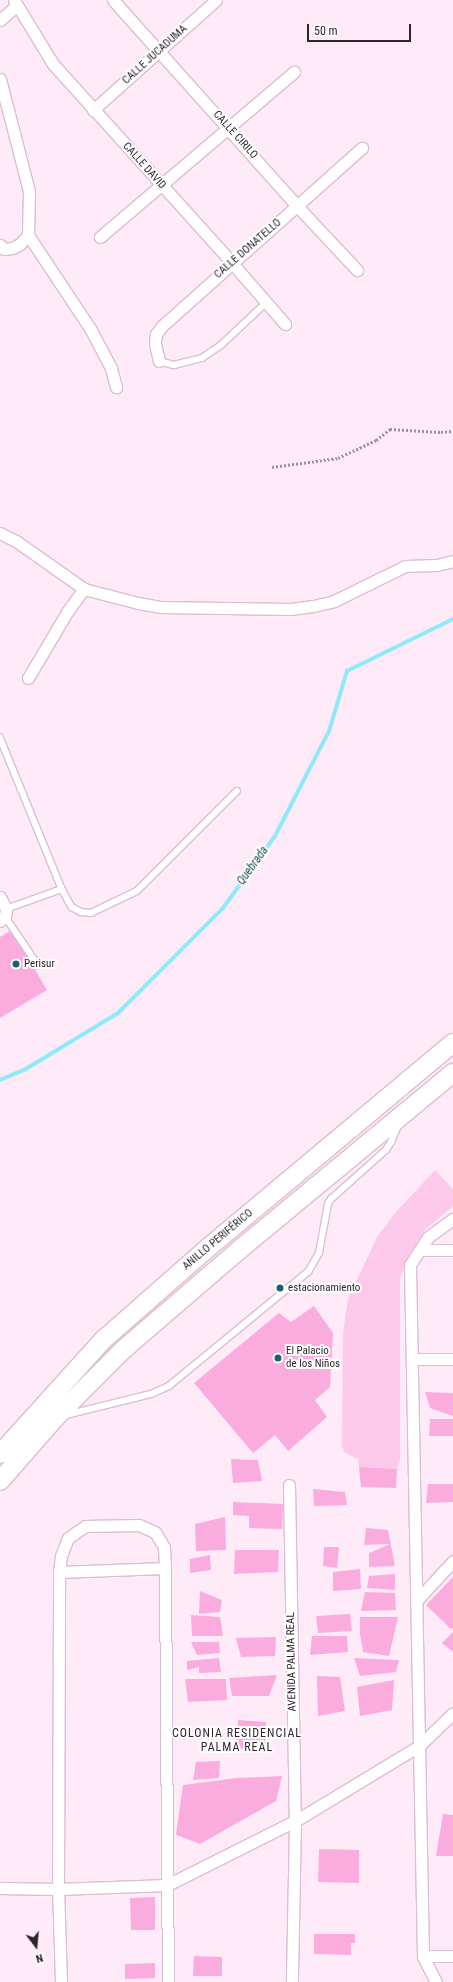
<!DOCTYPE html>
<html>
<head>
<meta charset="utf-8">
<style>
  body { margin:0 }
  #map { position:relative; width:453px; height:1982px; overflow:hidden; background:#feebf7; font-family:"Roboto Condensed",sans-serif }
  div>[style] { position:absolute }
  .green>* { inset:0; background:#fdc9ea }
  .stream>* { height:4px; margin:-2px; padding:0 2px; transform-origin:2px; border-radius:2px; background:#90e9fb }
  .building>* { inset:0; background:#faacdf }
  .path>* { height:2.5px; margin-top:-1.25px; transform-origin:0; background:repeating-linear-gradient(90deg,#a0909a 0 2px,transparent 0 4px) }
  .roads { filter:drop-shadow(1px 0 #ddbed1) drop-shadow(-1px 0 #ddbed1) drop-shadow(0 1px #ddbed1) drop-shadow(0 -1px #ddbed1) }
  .service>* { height:5.5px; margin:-2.75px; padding:0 2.75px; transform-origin:2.75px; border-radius:2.75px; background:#fff }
  .minor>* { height:11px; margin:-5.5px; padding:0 5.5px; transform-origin:5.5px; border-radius:5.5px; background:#fff }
  .trunk>* { height:18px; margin:-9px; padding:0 9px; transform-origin:9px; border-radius:9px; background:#fff }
  .dots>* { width:11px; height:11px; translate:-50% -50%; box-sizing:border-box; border:2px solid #fff; border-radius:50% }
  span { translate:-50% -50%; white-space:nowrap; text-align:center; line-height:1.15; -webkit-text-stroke:4px #fff; paint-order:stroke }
  .street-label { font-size:11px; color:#30242c }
  .poi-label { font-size:11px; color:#30242c }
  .left { translate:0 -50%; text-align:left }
  .water-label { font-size:12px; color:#1e525c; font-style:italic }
  .neighbourhood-label { font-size:12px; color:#30242c; letter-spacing:1px }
  .north { position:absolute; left:16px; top:1926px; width:40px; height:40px; -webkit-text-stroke:3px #fff; paint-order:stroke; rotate:164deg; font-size:11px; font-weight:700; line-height:16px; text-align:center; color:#30242c }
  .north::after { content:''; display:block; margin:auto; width:14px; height:18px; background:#30242c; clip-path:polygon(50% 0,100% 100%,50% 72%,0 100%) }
  .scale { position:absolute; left:307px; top:24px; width:104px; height:18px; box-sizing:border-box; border:2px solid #30242c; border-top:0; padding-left:5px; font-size:12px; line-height:14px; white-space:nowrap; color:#30242c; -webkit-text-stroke:3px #fff; paint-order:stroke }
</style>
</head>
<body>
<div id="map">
  <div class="green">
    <i style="clip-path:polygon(435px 1170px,453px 1189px,453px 1206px,425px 1230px,409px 1255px,400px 1279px,400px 1461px,397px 1469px,359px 1467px,358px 1459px,344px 1452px,342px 1445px,343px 1333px,348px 1299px,377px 1237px,396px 1212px)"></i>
  </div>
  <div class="stream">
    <i style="left:0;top:1080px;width:26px;rotate:-23deg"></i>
    <i style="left:24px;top:1070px;width:110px;rotate:-31.2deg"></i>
    <i style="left:118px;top:1013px;width:148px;rotate:-45deg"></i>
    <i style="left:223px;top:908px;width:89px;rotate:-54.2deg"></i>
    <i style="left:275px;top:836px;width:118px;rotate:-62.8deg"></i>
    <i style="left:329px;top:731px;width:63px;rotate:-73.3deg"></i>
    <i style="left:347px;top:671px;width:118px;rotate:-26.1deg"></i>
  </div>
  <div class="building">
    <i style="clip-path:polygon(12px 930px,47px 990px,0 1018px,0 937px)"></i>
    <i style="clip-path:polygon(314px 1306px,333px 1333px,330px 1387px,315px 1400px,327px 1417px,288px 1451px,275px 1435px,253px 1453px,194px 1383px,279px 1313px,291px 1322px)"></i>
    <i style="clip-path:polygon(425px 1392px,453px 1393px,453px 1416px,430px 1408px)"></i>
    <i style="clip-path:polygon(430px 1419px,453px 1419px,453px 1436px,429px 1436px)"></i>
    <i style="clip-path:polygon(231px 1459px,258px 1460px,262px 1481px,233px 1483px)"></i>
    <i style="clip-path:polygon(359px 1467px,397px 1469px,396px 1488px,361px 1487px)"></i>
    <i style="clip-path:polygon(428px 1484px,453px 1484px,453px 1502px,426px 1503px)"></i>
    <i style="clip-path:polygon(313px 1489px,345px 1492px,347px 1505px,314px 1506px)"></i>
    <i style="clip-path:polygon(233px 1502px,283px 1504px,282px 1529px,249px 1528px,249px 1516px,233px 1515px)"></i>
    <i style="clip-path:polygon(225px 1517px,226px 1550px,196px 1551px,195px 1524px)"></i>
    <i style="clip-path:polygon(366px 1528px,388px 1530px,395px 1566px,369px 1567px,369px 1553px,390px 1544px,364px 1545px)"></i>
    <i style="clip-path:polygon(324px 1547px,339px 1547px,337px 1568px,323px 1566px)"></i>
    <i style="clip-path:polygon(235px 1550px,279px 1550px,278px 1572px,234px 1574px)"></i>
    <i style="clip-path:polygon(210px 1555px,211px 1570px,190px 1573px,190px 1559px)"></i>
    <i style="clip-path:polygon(360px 1569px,361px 1589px,333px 1591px,333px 1572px)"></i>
    <i style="clip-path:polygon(395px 1574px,395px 1590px,367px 1588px,369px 1576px)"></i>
    <i style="clip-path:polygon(453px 1577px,453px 1628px,451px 1629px,426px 1605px)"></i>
    <i style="clip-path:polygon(200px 1591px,222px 1600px,220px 1612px,199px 1614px)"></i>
    <i style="clip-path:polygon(365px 1592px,395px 1593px,396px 1610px,361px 1611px)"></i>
    <i style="clip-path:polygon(350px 1614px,352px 1631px,318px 1633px,316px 1616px)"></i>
    <i style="clip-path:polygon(191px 1615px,220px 1617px,223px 1636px,192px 1636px)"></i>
    <i style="clip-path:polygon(360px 1617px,398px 1617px,389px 1656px,363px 1652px,360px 1634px)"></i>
    <i style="clip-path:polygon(453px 1632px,453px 1652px,442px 1643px)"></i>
    <i style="clip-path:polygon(312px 1636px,347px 1636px,348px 1652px,310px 1655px)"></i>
    <i style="clip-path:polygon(276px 1637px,275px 1656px,241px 1657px,236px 1638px)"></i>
    <i style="clip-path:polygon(191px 1642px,219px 1642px,220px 1653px,197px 1655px)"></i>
    <i style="clip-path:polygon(219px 1658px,221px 1672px,199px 1673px,199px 1667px,187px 1670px,187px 1661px)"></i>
    <i style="clip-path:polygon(354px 1658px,399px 1660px,396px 1672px,360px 1676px)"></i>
    <i style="clip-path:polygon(277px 1675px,269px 1696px,232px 1696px,229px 1678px)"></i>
    <i style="clip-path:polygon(317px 1676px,340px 1677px,345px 1711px,318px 1716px)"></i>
    <i style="clip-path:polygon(185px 1679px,226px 1679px,227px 1700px,188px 1702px)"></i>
    <i style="clip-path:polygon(394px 1680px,392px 1710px,360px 1716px,357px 1687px)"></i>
    <i style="clip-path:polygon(238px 1720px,266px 1722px,266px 1746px,238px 1749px)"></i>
    <i style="clip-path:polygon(220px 1761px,219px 1778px,193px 1780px,196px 1762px)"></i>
    <i style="clip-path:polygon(282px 1776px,276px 1801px,200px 1844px,176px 1835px,183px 1785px,237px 1778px)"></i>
    <i style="clip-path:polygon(443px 1814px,453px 1815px,453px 1856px,436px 1856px)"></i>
    <i style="clip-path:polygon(319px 1849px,359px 1850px,359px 1883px,318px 1882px)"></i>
    <i style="clip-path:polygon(155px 1897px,155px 1930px,131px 1930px,130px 1898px)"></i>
    <i style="clip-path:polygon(314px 1934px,355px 1934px,355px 1943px,351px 1943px,351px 1955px,314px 1954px)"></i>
    <i style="clip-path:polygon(194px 1956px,222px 1957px,222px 1976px,193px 1976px)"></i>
    <i style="clip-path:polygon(155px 1963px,155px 1978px,125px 1979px,125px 1964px)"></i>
  </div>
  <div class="path">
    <i style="left:272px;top:467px;width:67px;rotate:-7.8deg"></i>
    <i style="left:338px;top:458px;width:42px;rotate:-25.3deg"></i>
    <i style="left:376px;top:440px;width:18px;rotate:-38deg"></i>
    <i style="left:390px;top:429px;width:51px;rotate:3.4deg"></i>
    <i style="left:441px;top:432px;width:12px;rotate:-5deg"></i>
  </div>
  <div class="roads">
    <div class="service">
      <i style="left:159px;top:361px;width:16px;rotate:15deg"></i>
      <i style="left:174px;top:365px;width:29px;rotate:-14deg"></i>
      <i style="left:202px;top:358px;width:23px;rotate:-34deg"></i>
      <i style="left:221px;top:345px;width:62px;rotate:-43deg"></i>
      <i style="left:0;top:737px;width:164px;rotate:67.8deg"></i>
      <i style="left:62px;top:889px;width:21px;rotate:61deg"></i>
      <i style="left:72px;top:907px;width:10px;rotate:29deg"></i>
      <i style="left:81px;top:912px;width:10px;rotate:6deg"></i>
      <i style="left:91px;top:913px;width:51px;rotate:-25.6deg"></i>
      <i style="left:137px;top:891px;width:141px;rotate:-45deg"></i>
      <i style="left:6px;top:909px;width:59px;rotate:-19.7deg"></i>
      <i style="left:5px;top:916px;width:59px;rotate:56deg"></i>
      <i style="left:66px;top:1415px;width:88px;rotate:-13.9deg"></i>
      <i style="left:151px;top:1394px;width:20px;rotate:-24deg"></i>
      <i style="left:169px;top:1386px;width:180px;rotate:-39.4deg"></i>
      <i style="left:308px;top:1272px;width:22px;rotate:-60deg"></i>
      <i style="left:319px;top:1253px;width:50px;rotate:-79.6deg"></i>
      <i style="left:328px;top:1204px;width:6px;rotate:-59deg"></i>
      <i style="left:331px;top:1199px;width:74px;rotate:-41.7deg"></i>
      <i style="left:386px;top:1150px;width:9px;rotate:-58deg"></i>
      <i style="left:391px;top:1142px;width:20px;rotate:-66deg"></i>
    </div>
    <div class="minor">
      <i style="left:14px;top:0;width:75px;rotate:58.6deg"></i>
      <i style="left:53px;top:64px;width:268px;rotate:48deg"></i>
      <i style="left:232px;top:263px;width:81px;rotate:49deg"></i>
      <i style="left:113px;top:0;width:276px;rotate:48.2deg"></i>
      <i style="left:297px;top:206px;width:88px;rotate:46.8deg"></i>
      <i style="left:0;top:20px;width:21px;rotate:-41deg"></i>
      <i style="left:0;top:79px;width:116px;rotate:75.5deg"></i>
      <i style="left:29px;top:191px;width:44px;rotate:91.3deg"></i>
      <i style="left:28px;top:235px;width:12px;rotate:132deg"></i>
      <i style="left:20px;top:244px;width:9px;rotate:153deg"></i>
      <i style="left:12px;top:248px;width:8px;rotate:173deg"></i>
      <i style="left:4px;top:249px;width:6px;rotate:-135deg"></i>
      <i style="left:93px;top:110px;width:165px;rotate:-41.8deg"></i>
      <i style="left:28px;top:235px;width:114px;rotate:56.4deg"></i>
      <i style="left:91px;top:330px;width:43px;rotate:62.2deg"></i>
      <i style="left:111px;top:368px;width:20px;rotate:75deg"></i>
      <i style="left:100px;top:237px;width:255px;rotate:-40.4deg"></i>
      <i style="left:159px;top:361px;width:18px;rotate:-103deg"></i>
      <i style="left:155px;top:343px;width:9px;rotate:-84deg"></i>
      <i style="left:156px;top:334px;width:10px;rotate:-53deg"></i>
      <i style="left:162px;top:326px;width:268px;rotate:-41.7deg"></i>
      <i style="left:0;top:533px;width:18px;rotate:27deg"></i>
      <i style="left:16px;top:541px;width:83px;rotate:35.2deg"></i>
      <i style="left:84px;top:589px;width:56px;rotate:14.5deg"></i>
      <i style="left:138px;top:603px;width:22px;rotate:10deg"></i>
      <i style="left:160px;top:607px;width:131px;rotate:0.9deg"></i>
      <i style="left:291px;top:609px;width:22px;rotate:-8deg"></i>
      <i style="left:313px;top:606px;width:22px;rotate:-13deg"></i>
      <i style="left:334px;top:601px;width:79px;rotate:-26.2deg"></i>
      <i style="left:405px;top:566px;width:32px;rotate:-2deg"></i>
      <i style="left:437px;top:565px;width:16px;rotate:-14deg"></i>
      <i style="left:28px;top:678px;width:77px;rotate:-59.4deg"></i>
      <i style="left:67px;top:612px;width:29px;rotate:-54deg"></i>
      <i style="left:0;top:897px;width:13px;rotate:63deg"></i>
      <i style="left:6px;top:909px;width:7px;rotate:98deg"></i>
      <i style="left:5px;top:916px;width:7px;rotate:135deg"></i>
      <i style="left:420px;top:1250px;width:33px"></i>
      <i style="left:412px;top:1359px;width:41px"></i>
      <i style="left:289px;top:1485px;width:336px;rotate:89deg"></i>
      <i style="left:295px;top:1821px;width:161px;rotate:91.1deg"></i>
      <i style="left:59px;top:1572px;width:106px;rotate:-2.2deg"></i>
      <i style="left:417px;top:1600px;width:53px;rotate:-47.3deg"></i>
      <i style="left:0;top:1888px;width:58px;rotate:1deg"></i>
      <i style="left:58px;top:1889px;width:109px;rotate:-2.1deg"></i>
      <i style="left:167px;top:1885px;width:143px;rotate:-26.6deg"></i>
      <i style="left:295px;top:1821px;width:145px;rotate:-31.2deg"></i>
      <i style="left:419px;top:1746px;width:47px;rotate:-44.1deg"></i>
      <i style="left:423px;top:1956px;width:30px"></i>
      <i style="left:61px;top:1982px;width:93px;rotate:-91.8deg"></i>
      <i style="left:58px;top:1889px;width:317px;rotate:-89.8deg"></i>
      <i style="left:59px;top:1572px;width:16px;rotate:-83deg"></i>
      <i style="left:61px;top:1556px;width:19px;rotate:-69deg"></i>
      <i style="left:68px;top:1538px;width:21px;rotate:-35deg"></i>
      <i style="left:85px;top:1526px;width:54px;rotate:-1.1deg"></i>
      <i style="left:139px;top:1525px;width:17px;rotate:24deg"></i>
      <i style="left:155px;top:1532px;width:17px;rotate:59deg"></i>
      <i style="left:164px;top:1547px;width:21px;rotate:87deg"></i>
      <i style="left:165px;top:1568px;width:414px;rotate:89.6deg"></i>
      <i style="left:436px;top:1982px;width:29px;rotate:-117deg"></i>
      <i style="left:423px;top:1956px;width:691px;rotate:-91.08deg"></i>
      <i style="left:410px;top:1265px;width:33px;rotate:-57deg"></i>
      <i style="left:428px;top:1237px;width:31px;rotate:-36deg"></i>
    </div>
    <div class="trunk">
      <i style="left:0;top:1454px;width:154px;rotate:-47.9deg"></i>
      <i style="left:103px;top:1340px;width:141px;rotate:-41.3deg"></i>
      <i style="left:209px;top:1247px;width:318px;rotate:-39.9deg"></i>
      <i style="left:0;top:1481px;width:85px;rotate:-48.8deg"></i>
      <i style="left:56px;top:1417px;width:96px;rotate:-45deg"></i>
      <i style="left:124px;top:1349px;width:152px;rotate:-40.7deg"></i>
      <i style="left:239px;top:1250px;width:278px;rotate:-39.6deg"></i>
    </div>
  </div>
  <div class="dots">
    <i style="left:16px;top:964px;background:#18626f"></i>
    <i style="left:280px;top:1288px;background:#18626f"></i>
    <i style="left:278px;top:1358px;background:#18626f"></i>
  </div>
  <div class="street-label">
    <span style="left:155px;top:55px;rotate:-42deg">CALLE JUCADUMA</span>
    <span style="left:235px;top:135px;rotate:48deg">CALLE CIRILO</span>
    <span style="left:144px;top:166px;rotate:48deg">CALLE DAVID</span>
    <span style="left:248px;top:249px;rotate:-41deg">CALLE DONATELLO</span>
    <span style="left:218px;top:1240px;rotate:-40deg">ANILLO PERIFÉRICO</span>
    <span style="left:292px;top:1662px;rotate:-91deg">AVENIDA PALMA REAL</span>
  </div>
  <div class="poi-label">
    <span class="left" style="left:24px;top:964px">Perisur</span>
    <span class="left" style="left:288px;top:1288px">estacionamiento</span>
    <span class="left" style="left:286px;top:1358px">El Palacio<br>de los Niños</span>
  </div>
  <div class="water-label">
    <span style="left:253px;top:866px;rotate:-54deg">Quebrada</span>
  </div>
  <div class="neighbourhood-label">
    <span style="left:237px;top:1741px">COLONIA RESIDENCIAL<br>PALMA REAL</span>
  </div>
  <div class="north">N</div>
  <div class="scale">50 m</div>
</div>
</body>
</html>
